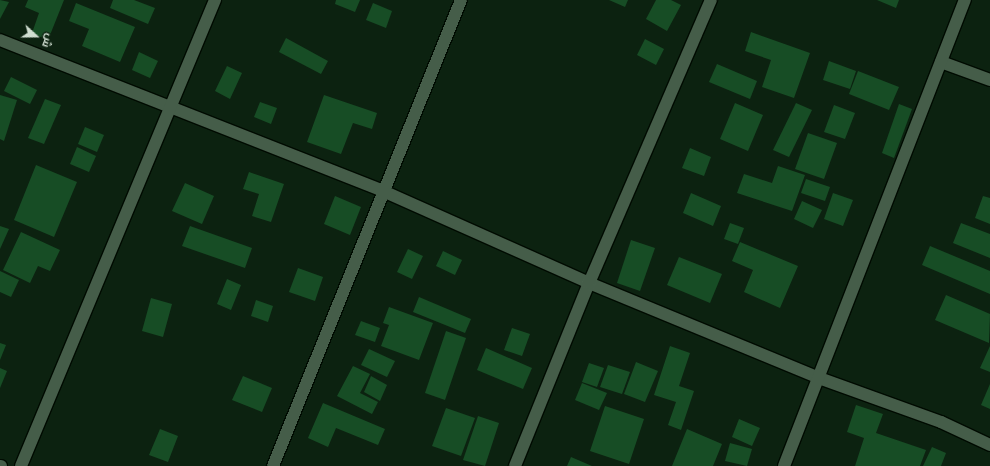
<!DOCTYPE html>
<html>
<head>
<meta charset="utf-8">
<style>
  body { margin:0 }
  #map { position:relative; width:990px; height:466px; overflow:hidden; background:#0c2210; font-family:Overpass,Cairo,sans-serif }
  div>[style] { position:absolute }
  .building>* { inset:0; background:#174d25 }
  .roads { filter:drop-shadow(1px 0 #000b01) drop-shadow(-1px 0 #000b01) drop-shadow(0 1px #000b01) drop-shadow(0 -1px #000b01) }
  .minor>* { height:12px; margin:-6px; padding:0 6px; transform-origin:6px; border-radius:6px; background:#455d49 }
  span { translate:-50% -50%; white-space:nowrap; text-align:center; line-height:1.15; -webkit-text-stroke:3px #0c2210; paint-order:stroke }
  .north { position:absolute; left:16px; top:16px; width:40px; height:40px; -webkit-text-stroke:3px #0c2210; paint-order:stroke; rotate:111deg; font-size:11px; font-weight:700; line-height:16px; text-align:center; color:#d0ded1 }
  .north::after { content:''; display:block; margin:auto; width:14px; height:18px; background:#d0ded1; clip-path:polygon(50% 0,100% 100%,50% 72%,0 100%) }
</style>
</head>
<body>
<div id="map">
  <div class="building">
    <i style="clip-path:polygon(0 0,9px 2px,0 19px)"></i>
    <i style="clip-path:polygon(28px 0,64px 0,48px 40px,32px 33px,39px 13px,25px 7px)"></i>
    <i style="clip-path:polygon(113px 0,134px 0,155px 8px,148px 24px,110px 8px)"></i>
    <i style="clip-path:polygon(336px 0,360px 0,355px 12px,335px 4px)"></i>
    <i style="clip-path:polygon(609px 0,628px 0,625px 7px)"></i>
    <i style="clip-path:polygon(656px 0,671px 0,681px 5px,667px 31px,646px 19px)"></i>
    <i style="clip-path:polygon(877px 0,899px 0,896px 8px)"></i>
    <i style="clip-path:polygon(76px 3px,135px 27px,120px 62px,82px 46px,89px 29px,69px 21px)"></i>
    <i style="clip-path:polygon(373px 3px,392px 11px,386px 28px,366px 20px)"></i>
    <i style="clip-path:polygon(751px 32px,810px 53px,794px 98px,762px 87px,771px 60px,745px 51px)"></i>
    <i style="clip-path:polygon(286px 38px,328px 61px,321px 74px,279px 52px)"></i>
    <i style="clip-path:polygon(645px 39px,664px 49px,656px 65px,637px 55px)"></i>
    <i style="clip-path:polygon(139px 52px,158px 61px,150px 78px,132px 70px)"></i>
    <i style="clip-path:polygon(829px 61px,856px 71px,850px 89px,823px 80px)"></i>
    <i style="clip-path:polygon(717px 64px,757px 81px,750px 99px,709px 82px)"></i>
    <i style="clip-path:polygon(227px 66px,242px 73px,230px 99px,215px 91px)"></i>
    <i style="clip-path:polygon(858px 71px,899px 87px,889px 110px,849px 94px)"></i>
    <i style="clip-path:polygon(11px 77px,37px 90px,30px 104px,4px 91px)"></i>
    <i style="clip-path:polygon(0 95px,17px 100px,4px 141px,0 139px)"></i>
    <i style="clip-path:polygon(324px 95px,377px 113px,372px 129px,353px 123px,341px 154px,307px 142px)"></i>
    <i style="clip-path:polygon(45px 99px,61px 105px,44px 144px,28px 138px)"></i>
    <i style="clip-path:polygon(260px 102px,277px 108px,271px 124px,254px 117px)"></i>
    <i style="clip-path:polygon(735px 103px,763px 115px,748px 151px,720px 139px)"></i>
    <i style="clip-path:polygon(796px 103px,812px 110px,789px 157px,773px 150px)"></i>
    <i style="clip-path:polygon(899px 104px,912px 109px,894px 158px,882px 153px)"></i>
    <i style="clip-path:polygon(834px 105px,855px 113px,845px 139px,824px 132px)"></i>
    <i style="clip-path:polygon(85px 127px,104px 135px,97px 152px,78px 144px)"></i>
    <i style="clip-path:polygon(808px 133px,837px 143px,824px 179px,795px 169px)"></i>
    <i style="clip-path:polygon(77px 147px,96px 156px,89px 172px,70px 164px)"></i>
    <i style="clip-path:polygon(690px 148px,711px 157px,704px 176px,682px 168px)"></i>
    <i style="clip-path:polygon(36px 165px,77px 182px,54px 237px,14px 220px)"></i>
    <i style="clip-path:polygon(778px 166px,805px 175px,792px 211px,737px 193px,744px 174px,772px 183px)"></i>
    <i style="clip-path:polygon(249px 172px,284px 184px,271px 222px,252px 216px,259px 194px,243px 189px)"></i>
    <i style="clip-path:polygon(806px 179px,830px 187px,825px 201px,801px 193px)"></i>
    <i style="clip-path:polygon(185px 183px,214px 196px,202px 224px,172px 211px)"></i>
    <i style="clip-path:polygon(691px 193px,721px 206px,713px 226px,683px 213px)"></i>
    <i style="clip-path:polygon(833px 193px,853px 200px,843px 226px,824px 219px)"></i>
    <i style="clip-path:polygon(335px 196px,361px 207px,350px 235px,324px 224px)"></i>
    <i style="clip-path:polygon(983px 196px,990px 198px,990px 224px,975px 218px)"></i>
    <i style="clip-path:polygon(802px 201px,822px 210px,813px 228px,794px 219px)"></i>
    <i style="clip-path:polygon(730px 223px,744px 228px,738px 244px,724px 239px)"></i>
    <i style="clip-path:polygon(961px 223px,990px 234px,990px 258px,953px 243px)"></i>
    <i style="clip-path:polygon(0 226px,9px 229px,0 249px)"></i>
    <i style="clip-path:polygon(190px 226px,252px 248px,245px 268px,182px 246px)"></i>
    <i style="clip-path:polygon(21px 232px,60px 250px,50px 271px,38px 266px,30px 283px,3px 270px)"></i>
    <i style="clip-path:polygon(631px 240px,655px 248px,640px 291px,617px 283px)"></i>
    <i style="clip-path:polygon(740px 242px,798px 266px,780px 308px,744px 292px,753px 270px,732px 261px)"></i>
    <i style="clip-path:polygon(930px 246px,990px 271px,990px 294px,922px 265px)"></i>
    <i style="clip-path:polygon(408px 249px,423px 256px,412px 279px,397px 272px)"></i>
    <i style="clip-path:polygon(443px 251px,462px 260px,455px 275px,436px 266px)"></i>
    <i style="clip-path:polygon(679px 257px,722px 274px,710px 303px,667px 285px)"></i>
    <i style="clip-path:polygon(298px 268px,323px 277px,315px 301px,289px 292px)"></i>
    <i style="clip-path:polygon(0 271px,19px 280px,11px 297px,0 292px)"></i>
    <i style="clip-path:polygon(227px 279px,241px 285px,231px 310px,217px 304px)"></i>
    <i style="clip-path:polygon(946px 295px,990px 314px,989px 343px,935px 320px)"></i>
    <i style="clip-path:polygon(419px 297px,471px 319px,465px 333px,413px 312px)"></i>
    <i style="clip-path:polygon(151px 298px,172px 304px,163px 337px,142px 331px)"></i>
    <i style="clip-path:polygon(256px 300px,273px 306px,268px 322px,251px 316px)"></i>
    <i style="clip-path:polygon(389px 307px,433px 323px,419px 360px,381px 346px,389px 325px,383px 323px)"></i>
    <i style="clip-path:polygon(361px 321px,380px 328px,375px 342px,355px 335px)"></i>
    <i style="clip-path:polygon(512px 328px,530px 334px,522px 356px,504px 350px)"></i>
    <i style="clip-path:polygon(446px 331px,466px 338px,445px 400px,425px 393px)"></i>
    <i style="clip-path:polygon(0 343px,6px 345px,0 360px)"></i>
    <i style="clip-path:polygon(670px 346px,690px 353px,679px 386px,694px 391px,681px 430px,668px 425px,676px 402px,654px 395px)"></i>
    <i style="clip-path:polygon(990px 346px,990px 372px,980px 368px)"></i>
    <i style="clip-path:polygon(486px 348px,532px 368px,523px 389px,477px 370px)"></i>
    <i style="clip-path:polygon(369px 349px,395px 361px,387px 377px,361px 365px)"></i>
    <i style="clip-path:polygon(636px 362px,658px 371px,645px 402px,624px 394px)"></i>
    <i style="clip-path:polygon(589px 363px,604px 368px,597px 387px,582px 382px)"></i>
    <i style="clip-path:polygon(608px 365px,630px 372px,622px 394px,600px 387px)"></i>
    <i style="clip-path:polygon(353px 366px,370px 374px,360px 393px,378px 402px,372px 414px,337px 396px)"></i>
    <i style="clip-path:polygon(0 368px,7px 371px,0 388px)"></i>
    <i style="clip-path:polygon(243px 376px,272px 388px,262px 412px,232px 400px)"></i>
    <i style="clip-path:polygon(371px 376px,387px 385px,380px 401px,364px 392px)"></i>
    <i style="clip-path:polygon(582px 383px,607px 393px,599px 410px,575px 400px)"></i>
    <i style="clip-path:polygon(990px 384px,990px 409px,981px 405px)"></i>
    <i style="clip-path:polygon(323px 403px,385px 429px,378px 445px,336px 428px,328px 447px,308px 438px)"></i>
    <i style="clip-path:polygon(856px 405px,883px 414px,876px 433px,926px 450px,920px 466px,855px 466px,864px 438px,847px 432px)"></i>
    <i style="clip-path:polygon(605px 406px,644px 419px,629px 464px,590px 451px)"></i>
    <i style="clip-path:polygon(446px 408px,475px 418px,461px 456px,432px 446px)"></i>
    <i style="clip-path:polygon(478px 416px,499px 423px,485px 466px,463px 460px)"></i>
    <i style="clip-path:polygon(739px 419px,760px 428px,752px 446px,732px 437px)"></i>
    <i style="clip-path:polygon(160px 429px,178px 436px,168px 462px,149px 455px)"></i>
    <i style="clip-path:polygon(687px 429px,722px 444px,713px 466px,672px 466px)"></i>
    <i style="clip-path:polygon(730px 443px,752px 449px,747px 466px,725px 461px)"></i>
    <i style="clip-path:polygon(932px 447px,946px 453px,941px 466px,923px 466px)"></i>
    <i style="clip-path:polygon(571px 457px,592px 466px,567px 466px)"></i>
  </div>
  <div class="roads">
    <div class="minor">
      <i style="left:0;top:40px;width:414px;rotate:21.5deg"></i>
      <i style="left:385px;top:192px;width:223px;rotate:24deg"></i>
      <i style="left:589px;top:283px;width:249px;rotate:22.4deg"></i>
      <i style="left:819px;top:378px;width:130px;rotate:19.8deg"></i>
      <i style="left:941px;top:422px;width:54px;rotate:25.1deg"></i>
      <i style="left:941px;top:62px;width:52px;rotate:20.2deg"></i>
      <i style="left:0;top:466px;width:1px"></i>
      <i style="left:21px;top:466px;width:505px;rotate:-67.4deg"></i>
      <i style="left:273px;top:466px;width:502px;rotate:-68.03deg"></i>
      <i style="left:515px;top:466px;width:197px;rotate:-68deg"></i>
      <i style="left:589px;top:283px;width:308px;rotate:-66.7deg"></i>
      <i style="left:784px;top:466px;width:500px;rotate:-68.8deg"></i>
    </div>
  </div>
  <div class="north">ش</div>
</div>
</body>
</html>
